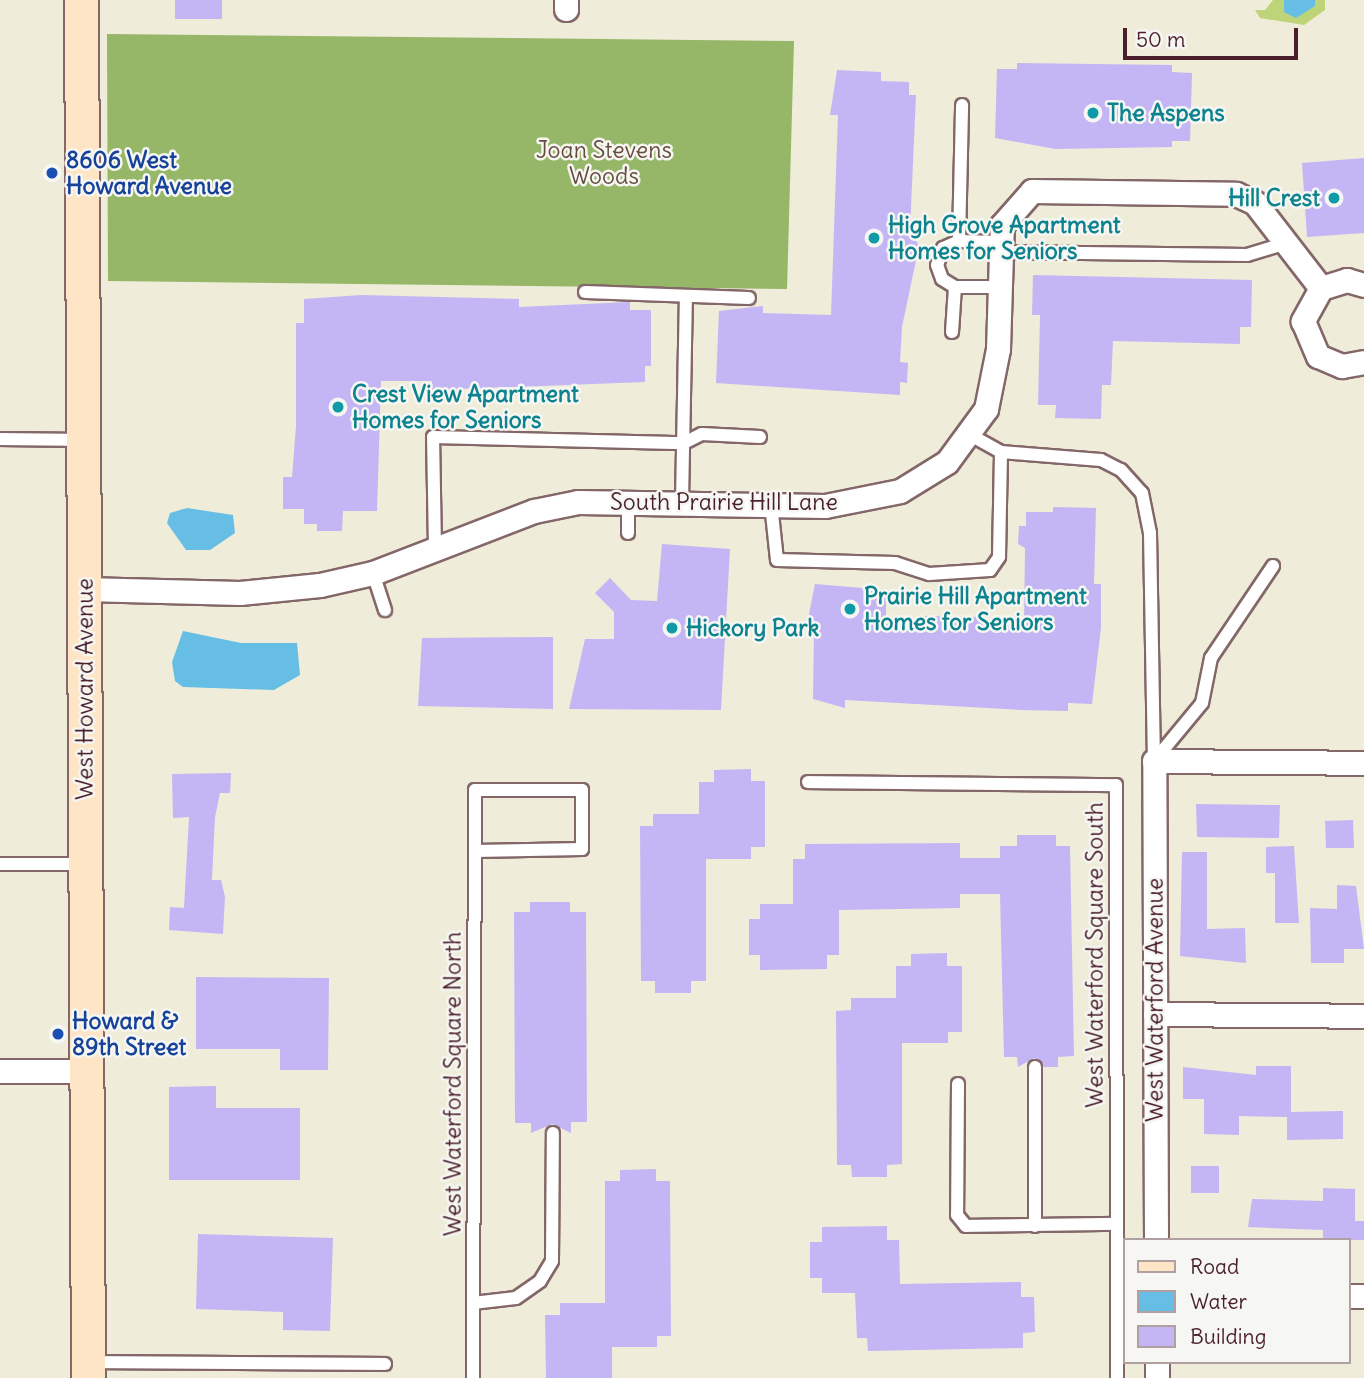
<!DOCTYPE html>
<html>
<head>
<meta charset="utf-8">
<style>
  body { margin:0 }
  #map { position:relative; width:1364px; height:1378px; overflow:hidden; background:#efecda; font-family:Delius,sans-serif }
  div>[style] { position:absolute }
  .green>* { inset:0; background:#bdd478 }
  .forest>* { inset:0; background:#96b668 }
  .water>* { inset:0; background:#66bee4 }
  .building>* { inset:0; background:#c4b6f4 }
  .roads { filter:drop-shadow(2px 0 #846768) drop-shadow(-2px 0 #846768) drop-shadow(0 2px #846768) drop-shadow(0 -2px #846768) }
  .lane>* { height:12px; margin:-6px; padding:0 6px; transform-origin:6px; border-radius:6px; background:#fff }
  .street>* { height:23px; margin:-11.5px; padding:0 11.5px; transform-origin:11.5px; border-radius:11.5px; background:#fff }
  .secondary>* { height:33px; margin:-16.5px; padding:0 16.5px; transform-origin:16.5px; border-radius:16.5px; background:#fde5c5 }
  .dots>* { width:19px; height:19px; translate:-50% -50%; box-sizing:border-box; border:4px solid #f6f6f2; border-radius:50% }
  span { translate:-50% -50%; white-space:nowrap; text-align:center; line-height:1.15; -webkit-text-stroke:5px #f6f6f2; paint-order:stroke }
  .culture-label { font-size:23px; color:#0d838f; font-weight:700 }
  .left { translate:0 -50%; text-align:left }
  .right { translate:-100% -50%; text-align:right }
  .park-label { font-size:23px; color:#674c3e }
  .transit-label { font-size:23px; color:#164399; font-weight:700 }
  .street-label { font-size:23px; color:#4a1f2b }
  .legend { position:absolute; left:1123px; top:1238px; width:228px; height:126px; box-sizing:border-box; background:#f6f6f2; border:2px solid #b1a0a2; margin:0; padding:9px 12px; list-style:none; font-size:21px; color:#4a1f2b }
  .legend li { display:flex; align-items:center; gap:14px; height:35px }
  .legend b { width:35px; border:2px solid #b1a0a2 }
  .scale { position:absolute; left:1123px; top:28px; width:175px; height:32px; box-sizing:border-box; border:4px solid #4a1f2b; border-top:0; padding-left:9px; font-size:21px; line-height:24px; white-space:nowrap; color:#4a1f2b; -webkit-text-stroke:5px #f6f6f2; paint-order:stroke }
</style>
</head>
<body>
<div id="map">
  <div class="green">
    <i style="clip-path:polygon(1273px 0,1325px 0,1325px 10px,1304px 25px,1260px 18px,1255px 10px,1265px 10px)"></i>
  </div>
  <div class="forest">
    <i style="clip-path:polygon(107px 34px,794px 41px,787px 289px,108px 281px)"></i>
  </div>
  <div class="water">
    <i style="clip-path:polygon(1284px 0,1315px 0,1315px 6px,1296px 18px,1284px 12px)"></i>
    <i style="clip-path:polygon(187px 508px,233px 515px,235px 533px,210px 550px,186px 550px,167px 523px,170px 513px)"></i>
    <i style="clip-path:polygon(183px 631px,241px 643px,297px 643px,300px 675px,274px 690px,183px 687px,175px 681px,172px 662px)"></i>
  </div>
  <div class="building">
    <i style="clip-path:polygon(175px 0,222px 0,222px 19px,175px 19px)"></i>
    <i style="clip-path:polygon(1017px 63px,1172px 65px,1172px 72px,1192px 73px,1190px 141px,1172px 141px,1172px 147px,1055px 149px,995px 138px,997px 69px,1017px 69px)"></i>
    <i style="clip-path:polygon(837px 70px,881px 72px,881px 81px,909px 82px,909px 95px,916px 95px,910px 230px,919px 246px,902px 327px,900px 362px,908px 363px,907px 383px,900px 382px,900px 395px,716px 383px,719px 311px,763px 306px,763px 313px,831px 315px,838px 115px,830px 115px)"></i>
    <i style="clip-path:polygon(1364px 158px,1364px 233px,1307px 237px,1302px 163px)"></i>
    <i style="clip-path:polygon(1033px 275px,1252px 280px,1251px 327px,1240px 327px,1240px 344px,1113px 341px,1111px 385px,1102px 385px,1101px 419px,1055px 418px,1056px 405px,1038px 405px,1040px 315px,1032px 315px)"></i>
    <i style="clip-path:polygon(361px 295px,519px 299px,519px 307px,630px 302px,630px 310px,651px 310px,651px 366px,645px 366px,645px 382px,432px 390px,432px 381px,381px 381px,377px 511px,343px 511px,342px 531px,317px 531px,317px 524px,304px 524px,304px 509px,283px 509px,283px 477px,292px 477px,296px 426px,296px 323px,304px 323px,304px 299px)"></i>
    <i style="clip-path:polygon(1053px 507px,1096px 508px,1094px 584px,1101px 584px,1101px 628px,1092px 704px,1068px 703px,1068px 711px,1021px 710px,845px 700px,845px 708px,813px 699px,814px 629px,806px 629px,815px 584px,886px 590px,886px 624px,925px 624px,925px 616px,983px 617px,983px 625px,1024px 626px,1025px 548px,1018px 544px,1019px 526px,1026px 526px,1026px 512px,1053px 512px)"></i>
    <i style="clip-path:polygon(662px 544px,730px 549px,721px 710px,569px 709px,585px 639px,614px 639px,614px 612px,595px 593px,610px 578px,631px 600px,657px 601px)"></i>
    <i style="clip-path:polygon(553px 637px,553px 709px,418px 706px,422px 638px)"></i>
    <i style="clip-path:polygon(751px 769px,751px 781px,765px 781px,765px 847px,751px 847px,751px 859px,706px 859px,706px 981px,691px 981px,691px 993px,655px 993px,655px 981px,641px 981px,640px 826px,653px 826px,653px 814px,699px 814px,699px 782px,714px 782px,714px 770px)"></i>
    <i style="clip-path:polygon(231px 773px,230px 793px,220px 793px,215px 817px,212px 880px,221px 880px,225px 897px,223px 934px,169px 930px,170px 907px,184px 908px,189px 817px,173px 818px,172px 774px)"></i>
    <i style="clip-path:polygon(1196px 804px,1280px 805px,1279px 838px,1197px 837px)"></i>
    <i style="clip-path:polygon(1353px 820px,1354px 848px,1326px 848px,1325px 821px)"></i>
    <i style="clip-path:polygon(1017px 835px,1056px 835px,1056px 846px,1070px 846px,1074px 1056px,1058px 1057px,1058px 1067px,1044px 1067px,1034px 1058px,1018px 1067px,1017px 1057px,1004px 1057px,1000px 894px,960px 894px,960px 908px,839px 910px,839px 955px,827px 955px,827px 969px,760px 970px,760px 955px,749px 955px,749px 919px,760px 919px,760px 904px,793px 904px,793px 859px,805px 859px,805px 844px,960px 843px,960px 858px,1000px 858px,1000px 846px,1017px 846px)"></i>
    <i style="clip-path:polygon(1294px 846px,1299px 923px,1275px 923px,1275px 873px,1266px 873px,1266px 847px)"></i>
    <i style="clip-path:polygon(1182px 852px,1207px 852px,1207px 929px,1245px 928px,1246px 963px,1180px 956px)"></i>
    <i style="clip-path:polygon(1337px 885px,1356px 886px,1364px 949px,1344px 949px,1344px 963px,1311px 963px,1310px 908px,1337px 909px)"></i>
    <i style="clip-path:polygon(530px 902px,570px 902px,570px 912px,586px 912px,587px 1122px,571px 1122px,571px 1133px,552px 1124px,531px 1133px,531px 1123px,515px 1123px,514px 912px,530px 912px)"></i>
    <i style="clip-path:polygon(947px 953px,947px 966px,962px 966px,962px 1032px,948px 1032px,948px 1043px,902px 1043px,902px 1164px,887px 1165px,887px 1177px,852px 1177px,851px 1165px,837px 1165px,836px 1011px,851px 1010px,851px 998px,896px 998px,896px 966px,911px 966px,911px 954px)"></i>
    <i style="clip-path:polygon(196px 977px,329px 978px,328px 1070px,280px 1070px,280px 1049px,196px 1049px)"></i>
    <i style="clip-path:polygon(1256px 1066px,1291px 1066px,1291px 1112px,1343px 1111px,1343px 1139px,1287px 1140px,1287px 1117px,1239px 1116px,1239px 1135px,1204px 1134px,1204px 1099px,1183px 1099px,1183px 1067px,1256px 1075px)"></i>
    <i style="clip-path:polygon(216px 1086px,216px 1108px,300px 1108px,300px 1180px,169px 1180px,169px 1087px)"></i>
    <i style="clip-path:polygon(1191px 1166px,1219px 1166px,1219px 1193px,1191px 1193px)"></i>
    <i style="clip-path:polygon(656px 1169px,656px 1181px,670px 1181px,671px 1336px,657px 1336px,657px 1347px,612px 1347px,612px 1378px,546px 1378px,545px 1315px,560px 1315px,560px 1303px,605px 1303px,605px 1181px,620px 1181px,620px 1170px)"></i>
    <i style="clip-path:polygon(1323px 1188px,1355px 1189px,1355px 1221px,1364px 1221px,1364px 1240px,1323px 1240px,1323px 1230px,1248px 1227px,1252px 1199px,1323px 1201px)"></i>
    <i style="clip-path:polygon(887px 1226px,887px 1240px,899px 1240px,900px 1284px,1021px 1282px,1021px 1297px,1034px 1297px,1035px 1332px,1023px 1333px,1023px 1348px,868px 1351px,867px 1338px,857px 1338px,855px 1293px,822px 1293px,822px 1278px,810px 1278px,810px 1242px,822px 1242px,822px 1227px)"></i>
    <i style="clip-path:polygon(198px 1234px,333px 1238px,330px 1331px,283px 1330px,283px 1312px,196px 1309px)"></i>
  </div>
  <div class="roads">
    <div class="lane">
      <i style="left:959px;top:241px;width:136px;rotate:-88.7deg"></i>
      <i style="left:999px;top:242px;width:40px;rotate:-178.6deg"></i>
      <i style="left:959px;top:241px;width:17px;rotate:156deg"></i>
      <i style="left:943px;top:248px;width:18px;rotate:109deg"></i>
      <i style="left:937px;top:265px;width:15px;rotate:70deg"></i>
      <i style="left:942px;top:279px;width:15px;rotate:32deg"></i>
      <i style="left:955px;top:287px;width:45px"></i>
      <i style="left:999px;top:252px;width:248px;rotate:0.7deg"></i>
      <i style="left:1247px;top:255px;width:38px;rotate:-17deg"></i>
      <i style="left:585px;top:292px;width:164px;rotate:2.1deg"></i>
      <i style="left:952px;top:332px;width:45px;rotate:-86.2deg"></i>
      <i style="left:0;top:439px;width:83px;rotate:0.7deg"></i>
      <i style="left:1001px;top:452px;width:100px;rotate:4.6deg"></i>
      <i style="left:1101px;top:460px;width:22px;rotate:27deg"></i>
      <i style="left:1121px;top:470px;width:31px;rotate:48deg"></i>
      <i style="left:1142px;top:493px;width:41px;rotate:78.7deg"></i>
      <i style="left:1150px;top:533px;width:228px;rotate:89deg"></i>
      <i style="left:682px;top:501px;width:205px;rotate:-88.9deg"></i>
      <i style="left:771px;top:504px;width:56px;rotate:83.9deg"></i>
      <i style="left:777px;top:560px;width:118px;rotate:1.5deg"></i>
      <i style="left:895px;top:563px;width:36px;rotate:18deg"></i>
      <i style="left:929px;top:574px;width:61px;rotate:-3.8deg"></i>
      <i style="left:990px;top:570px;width:16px;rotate:-55deg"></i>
      <i style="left:999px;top:557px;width:105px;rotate:-88.9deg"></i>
      <i style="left:1001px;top:452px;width:35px;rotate:-151deg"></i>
      <i style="left:628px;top:533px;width:33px;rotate:-90deg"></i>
      <i style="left:435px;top:549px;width:112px;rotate:-91deg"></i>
      <i style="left:433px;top:437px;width:251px;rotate:1.4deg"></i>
      <i style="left:684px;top:443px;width:20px;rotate:-27deg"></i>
      <i style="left:702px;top:434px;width:58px;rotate:3deg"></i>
      <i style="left:373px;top:573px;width:39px;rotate:72deg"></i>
      <i style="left:1154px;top:761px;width:75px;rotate:-50.4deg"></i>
      <i style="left:1202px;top:703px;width:46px;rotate:-78.7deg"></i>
      <i style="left:1211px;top:658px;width:111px;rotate:-56deg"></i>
      <i style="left:808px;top:782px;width:308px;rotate:0.6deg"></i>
      <i style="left:1116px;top:785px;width:593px;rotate:89.9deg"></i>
      <i style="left:0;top:864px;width:84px"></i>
      <i style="left:958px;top:1084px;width:131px;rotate:90.4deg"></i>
      <i style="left:957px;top:1215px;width:14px;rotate:51deg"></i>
      <i style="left:966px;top:1226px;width:149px;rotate:-0.8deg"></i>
      <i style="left:1035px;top:1226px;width:159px;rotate:-90deg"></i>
      <i style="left:473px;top:1303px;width:43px;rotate:-6.6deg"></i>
      <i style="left:516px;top:1298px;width:29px;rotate:-35deg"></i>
      <i style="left:540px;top:1281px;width:23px;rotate:-59deg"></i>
      <i style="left:552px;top:1261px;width:128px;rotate:-89.6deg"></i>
      <i style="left:89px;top:1362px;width:296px;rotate:0.4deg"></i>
      <i style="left:473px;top:1378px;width:588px;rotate:-89.81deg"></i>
      <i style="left:475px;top:790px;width:107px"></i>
      <i style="left:582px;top:790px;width:59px;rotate:90deg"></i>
      <i style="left:582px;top:849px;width:107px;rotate:178.9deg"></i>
    </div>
    <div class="street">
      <i style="left:566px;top:9px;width:9px;rotate:-90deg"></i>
      <i style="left:1364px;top:285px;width:18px;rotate:-164deg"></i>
      <i style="left:1347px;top:280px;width:27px;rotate:163deg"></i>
      <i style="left:1321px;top:288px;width:38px;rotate:119deg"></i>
      <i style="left:1303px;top:321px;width:38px;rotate:67deg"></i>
      <i style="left:1318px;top:356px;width:26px;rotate:23deg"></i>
      <i style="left:1342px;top:366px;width:22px;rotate:-10deg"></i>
      <i style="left:84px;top:589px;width:156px;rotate:1.5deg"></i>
      <i style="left:240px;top:593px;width:80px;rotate:-5.7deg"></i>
      <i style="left:320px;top:585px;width:54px;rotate:-12.8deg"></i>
      <i style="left:373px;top:573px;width:173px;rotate:-21.1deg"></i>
      <i style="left:534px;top:511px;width:45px;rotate:-11.6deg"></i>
      <i style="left:578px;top:502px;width:247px;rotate:0.9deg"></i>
      <i style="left:825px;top:506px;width:76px;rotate:-11.3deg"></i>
      <i style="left:900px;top:491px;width:55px;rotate:-31.7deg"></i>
      <i style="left:947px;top:462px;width:66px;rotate:-53.7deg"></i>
      <i style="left:986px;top:409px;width:61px;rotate:-78.7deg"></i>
      <i style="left:998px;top:349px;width:124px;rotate:-88.2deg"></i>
      <i style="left:1002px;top:225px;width:45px;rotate:-48.6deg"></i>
      <i style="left:1032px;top:191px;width:204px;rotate:0.8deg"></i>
      <i style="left:1236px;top:194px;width:21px;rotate:25deg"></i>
      <i style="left:1255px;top:203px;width:108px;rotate:52.2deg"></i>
      <i style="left:1155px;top:1014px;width:209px;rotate:0.5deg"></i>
      <i style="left:0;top:1071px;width:85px"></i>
      <i style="left:1156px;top:1240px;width:479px;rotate:-90.2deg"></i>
      <i style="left:1154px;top:761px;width:210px;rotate:0.5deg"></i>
      <i style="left:1348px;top:1296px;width:16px"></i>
      <i style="left:1157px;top:1362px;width:16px;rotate:90deg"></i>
    </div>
    <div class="secondary">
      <i style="left:81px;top:0;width:1378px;rotate:89.71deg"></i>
    </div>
  </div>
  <div class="dots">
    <i style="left:1093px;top:113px;background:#0f9aa8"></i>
    <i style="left:52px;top:173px;background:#1a4fb4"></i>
    <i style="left:1334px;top:198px;background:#0f9aa8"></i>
    <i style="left:874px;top:238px;background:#0f9aa8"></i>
    <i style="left:338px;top:407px;background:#0f9aa8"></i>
    <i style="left:850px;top:609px;background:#0f9aa8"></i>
    <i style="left:672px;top:628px;background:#0f9aa8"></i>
    <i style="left:58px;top:1034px;background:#1a4fb4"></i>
  </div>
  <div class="culture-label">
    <span class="left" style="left:1107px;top:113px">The Aspens</span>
    <span class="right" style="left:1320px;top:198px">Hill Crest</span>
    <span class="left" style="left:888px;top:238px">High Grove Apartment<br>Homes for Seniors</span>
    <span class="left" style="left:352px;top:407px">Crest View Apartment<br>Homes for Seniors</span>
    <span class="left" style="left:864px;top:609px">Prairie Hill Apartment<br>Homes for Seniors</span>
    <span class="left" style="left:686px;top:628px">Hickory Park</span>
  </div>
  <div class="park-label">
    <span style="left:604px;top:163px">Joan Stevens<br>Woods</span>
  </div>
  <div class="transit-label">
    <span class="left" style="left:66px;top:173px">8606 West<br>Howard Avenue</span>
    <span class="left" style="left:72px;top:1034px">Howard &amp;<br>89th Street</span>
  </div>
  <div class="street-label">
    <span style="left:724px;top:502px">South Prairie Hill Lane</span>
    <span style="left:85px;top:689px;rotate:-90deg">West Howard Avenue</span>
    <span style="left:1095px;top:955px;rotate:-90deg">West Waterford Square South</span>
    <span style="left:1155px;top:1000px;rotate:-90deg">West Waterford Avenue</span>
    <span style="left:453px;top:1084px;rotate:-90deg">West Waterford Square North</span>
  </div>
  <ul class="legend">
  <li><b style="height:9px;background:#fde5c5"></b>Road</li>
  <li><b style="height:19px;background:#66bee4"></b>Water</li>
  <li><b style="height:19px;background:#c4b6f4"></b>Building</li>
  </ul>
  <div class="scale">50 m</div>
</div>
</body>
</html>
